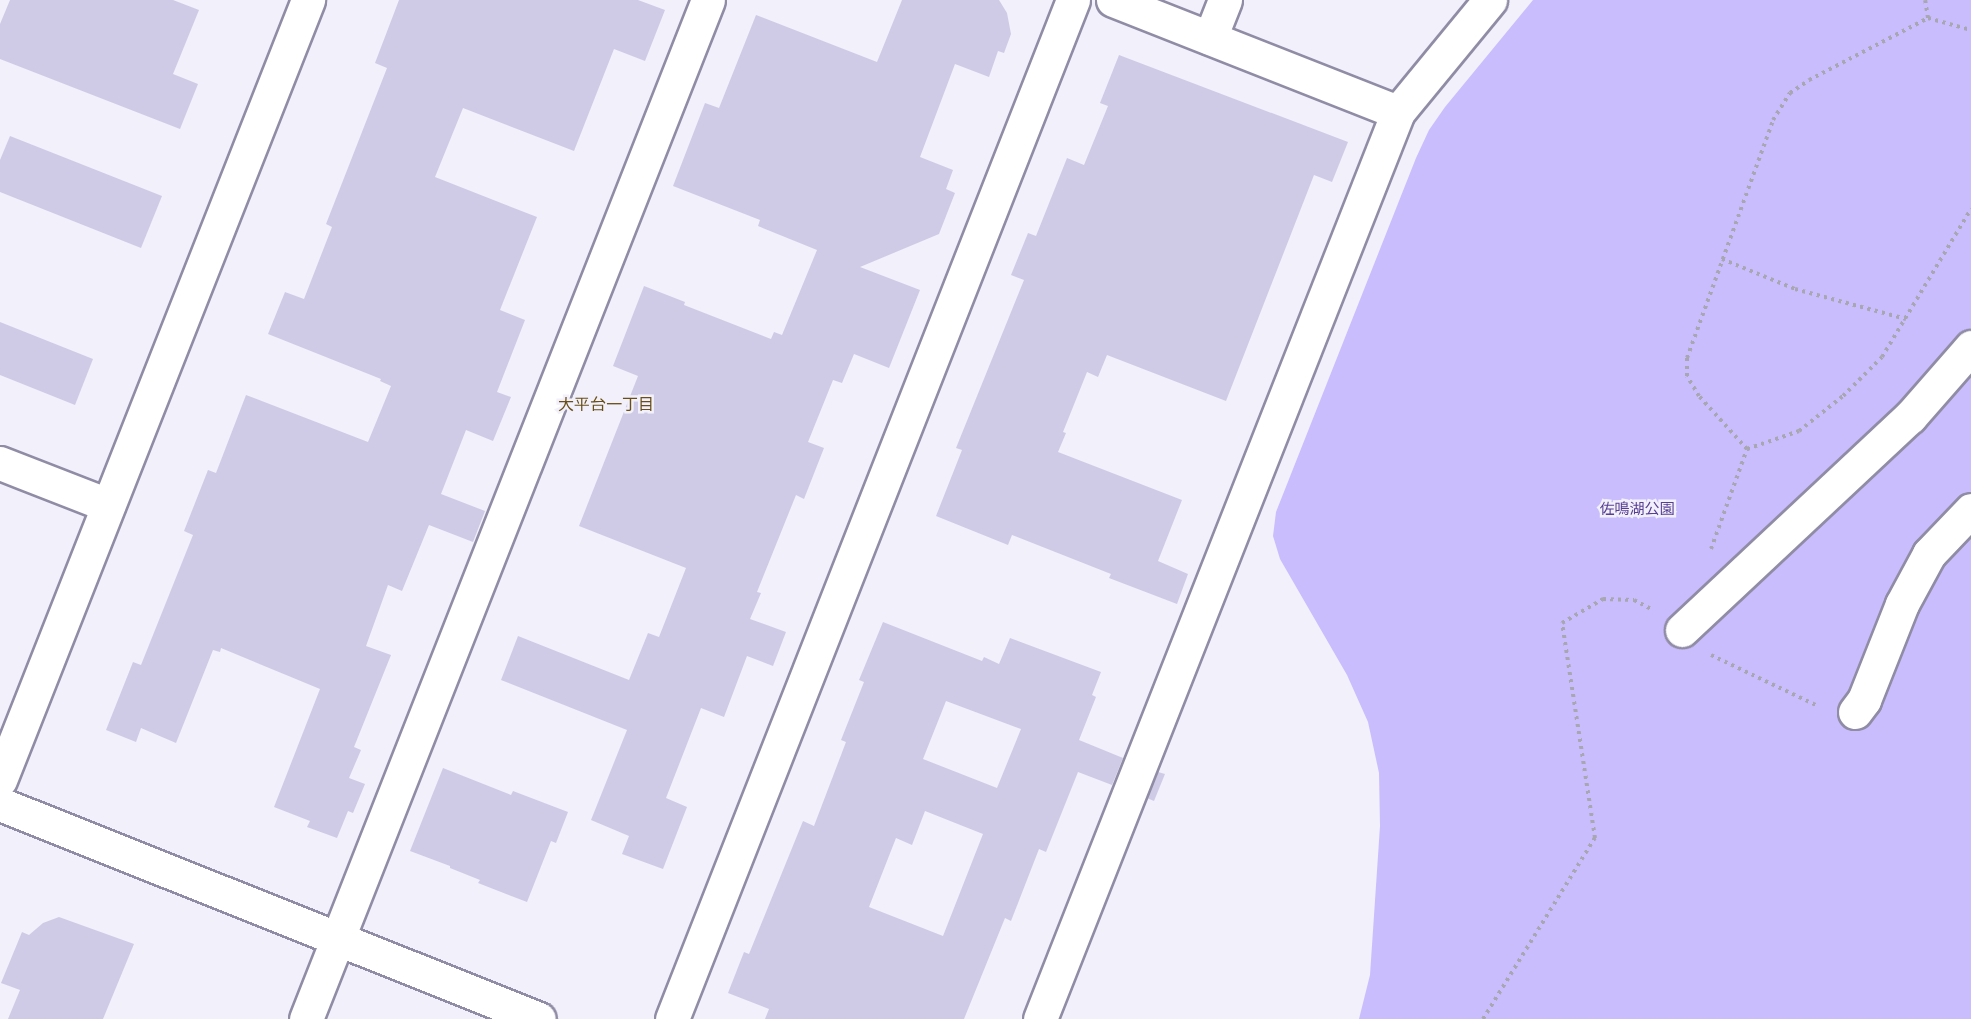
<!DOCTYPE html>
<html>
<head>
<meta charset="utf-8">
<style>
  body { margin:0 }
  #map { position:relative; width:1971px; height:1019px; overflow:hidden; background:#f2f0fb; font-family:"Asap Condensed","Noto Sans JP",sans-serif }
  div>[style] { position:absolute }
  .green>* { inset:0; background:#c9bdfd }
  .building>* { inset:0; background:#cfcbe6 }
  .path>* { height:4px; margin-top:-2px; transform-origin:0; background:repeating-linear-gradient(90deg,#a8a6b0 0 3px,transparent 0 7.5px) }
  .roads { filter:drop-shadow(2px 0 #918ca5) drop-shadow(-2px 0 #918ca5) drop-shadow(0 2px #918ca5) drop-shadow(0 -2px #918ca5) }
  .minor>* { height:33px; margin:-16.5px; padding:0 16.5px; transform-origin:16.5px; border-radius:16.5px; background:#fff }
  span { translate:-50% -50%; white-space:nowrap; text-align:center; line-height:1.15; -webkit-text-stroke:5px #f2f0fb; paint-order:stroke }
  .park-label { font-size:15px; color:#563e93 }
  .neighbourhood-label { font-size:16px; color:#694f16 }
</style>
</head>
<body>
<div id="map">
  <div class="green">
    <i style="clip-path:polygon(1533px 0,1971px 0,1971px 1019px,1359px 1019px,1370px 975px,1380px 826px,1379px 773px,1368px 722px,1347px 675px,1280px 559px,1273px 536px,1276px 512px,1416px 158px,1429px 130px,1445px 107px)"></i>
  </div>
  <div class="building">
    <i style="clip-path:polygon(10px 0,173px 0,199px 10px,173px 74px,198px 84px,180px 129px,0 59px,0 24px)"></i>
    <i style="clip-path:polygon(399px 0,638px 0,665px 10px,645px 61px,614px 49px,574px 151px,463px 108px,435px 177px,537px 217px,500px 310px,525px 320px,497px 392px,511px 397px,493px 441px,466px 430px,441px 494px,485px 511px,473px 542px,429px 525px,402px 591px,388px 585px,366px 646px,391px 655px,354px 747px,361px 750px,349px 778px,365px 784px,353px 813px,348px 811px,337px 838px,307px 827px,310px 821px,274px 807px,320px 689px,221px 648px,220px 652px,213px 650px,176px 743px,141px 728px,136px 742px,106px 730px,133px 662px,141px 665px,193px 535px,184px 531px,208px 470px,216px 473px,246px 395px,368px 442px,391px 386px,380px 381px,381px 379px,268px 334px,285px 292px,304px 299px,332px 227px,326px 224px,387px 68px,375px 63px)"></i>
    <i style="clip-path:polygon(902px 0,999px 0,1007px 13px,1011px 34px,1004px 53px,998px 51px,989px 77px,955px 64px,920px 157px,953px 170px,946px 189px,955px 193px,939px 234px,860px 267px,920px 290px,889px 368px,854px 354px,842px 383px,833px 380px,808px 442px,824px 448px,804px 499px,796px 495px,757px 592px,761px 593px,750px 619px,786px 632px,773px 666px,747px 656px,724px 717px,701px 708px,666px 798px,687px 807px,663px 869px,622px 854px,629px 836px,591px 820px,627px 730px,501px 680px,518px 636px,629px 680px,648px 633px,659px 637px,686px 568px,579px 526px,638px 376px,613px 366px,644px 286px,685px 302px,684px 305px,771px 339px,774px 332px,782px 335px,817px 250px,758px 226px,760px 220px,673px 186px,705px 103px,719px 108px,756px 15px,877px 62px)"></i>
    <i style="clip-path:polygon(1119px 55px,1348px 142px,1332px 182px,1314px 175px,1226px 401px,1107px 355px,1098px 377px,1087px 372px,1063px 432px,1066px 433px,1058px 452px,1182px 500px,1158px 561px,1188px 574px,1177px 604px,1109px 578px,1111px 574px,1012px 535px,1008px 545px,936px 516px,962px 450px,956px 448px,1024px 280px,1011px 275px,1028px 233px,1036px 236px,1067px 158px,1084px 165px,1108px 106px,1100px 103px)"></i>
    <i style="clip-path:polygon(10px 136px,162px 196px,141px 248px,0 192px,0 160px)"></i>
    <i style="clip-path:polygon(0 322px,93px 359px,75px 405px,0 375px)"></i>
    <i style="clip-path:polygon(evenodd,883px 622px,982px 661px,984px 657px,999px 664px,1010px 638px,1101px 672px,1092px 695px,1096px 697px,1079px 740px,1123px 758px,1112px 785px,1078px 772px,1046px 852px,1039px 849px,1011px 921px,1005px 918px,964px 1019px,765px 1019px,769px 1009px,728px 993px,744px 952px,749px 954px,803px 821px,814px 826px,846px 742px,841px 740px,864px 682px,859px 680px,883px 622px,946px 701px,1021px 729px,997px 788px,923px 759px,946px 701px,883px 622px,925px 811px,983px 834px,943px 936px,869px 907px,896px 838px,912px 845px,925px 811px)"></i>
    <i style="clip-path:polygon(443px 768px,511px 795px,513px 791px,568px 812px,556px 843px,551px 841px,527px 902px,478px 883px,480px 880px,450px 868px,450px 866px,410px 851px)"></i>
    <i style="clip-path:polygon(1158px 772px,1165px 774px,1154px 801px,1147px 798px)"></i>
    <i style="clip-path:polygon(59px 917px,134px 944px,103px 1019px,8px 1019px,20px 990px,1px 983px,22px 932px,29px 935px,43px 923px)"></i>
  </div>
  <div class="path">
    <i style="left:1928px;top:18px;width:45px;rotate:15.6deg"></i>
    <i style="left:1722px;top:259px;width:79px;rotate:22.3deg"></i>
    <i style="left:1795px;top:289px;width:115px;rotate:15.1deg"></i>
    <i style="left:1747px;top:449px;width:55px;rotate:-19.1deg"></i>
    <i style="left:1799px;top:431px;width:56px;rotate:-38.5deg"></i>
    <i style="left:1843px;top:396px;width:55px;rotate:-45deg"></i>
    <i style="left:1882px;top:357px;width:173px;rotate:-59deg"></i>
    <i style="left:1711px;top:549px;width:106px;rotate:-70.2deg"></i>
    <i style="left:1747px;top:449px;width:72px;rotate:-132.2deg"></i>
    <i style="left:1699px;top:396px;width:23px;rotate:-121deg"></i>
    <i style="left:1687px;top:376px;width:18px;rotate:-90deg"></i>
    <i style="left:1687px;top:358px;width:253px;rotate:-70.1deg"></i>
    <i style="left:1773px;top:120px;width:32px;rotate:-58deg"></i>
    <i style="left:1790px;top:93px;width:23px;rotate:-34deg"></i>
    <i style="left:1809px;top:80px;width:134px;rotate:-27.5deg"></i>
    <i style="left:1928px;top:18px;width:18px;rotate:-99deg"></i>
    <i style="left:1711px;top:655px;width:119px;rotate:25.5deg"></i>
    <i style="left:1483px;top:1019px;width:213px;rotate:-58.3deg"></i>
    <i style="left:1595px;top:838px;width:218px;rotate:-98.7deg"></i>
    <i style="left:1562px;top:623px;width:48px;rotate:-30.3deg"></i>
    <i style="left:1603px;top:599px;width:31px;rotate:2deg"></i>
    <i style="left:1634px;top:600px;width:21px;rotate:28deg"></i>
  </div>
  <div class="roads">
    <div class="minor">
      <i style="left:1113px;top:0;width:306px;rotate:21.5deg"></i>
      <i style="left:1210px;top:38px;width:41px;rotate:-68.5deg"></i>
      <i style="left:0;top:463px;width:116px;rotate:21.3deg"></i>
      <i style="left:1682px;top:630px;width:312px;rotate:-43.1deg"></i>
      <i style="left:1910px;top:417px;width:93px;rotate:-48.9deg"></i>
      <i style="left:1855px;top:712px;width:15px;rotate:-53deg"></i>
      <i style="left:1864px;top:700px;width:103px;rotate:-68.4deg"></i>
      <i style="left:1902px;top:604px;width:57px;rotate:-61.6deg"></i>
      <i style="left:1929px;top:554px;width:61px;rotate:-46.3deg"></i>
      <i style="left:0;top:780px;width:839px;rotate:-68.45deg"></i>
      <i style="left:0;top:804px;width:580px;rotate:21.75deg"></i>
      <i style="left:306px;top:1019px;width:1095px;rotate:-68.47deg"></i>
      <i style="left:672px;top:1019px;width:1095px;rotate:-68.52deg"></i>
      <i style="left:1040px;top:1019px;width:975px;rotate:-68.46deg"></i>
      <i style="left:1398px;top:112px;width:145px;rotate:-50.6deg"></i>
    </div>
  </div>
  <div class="park-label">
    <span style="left:1637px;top:509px">佐鳴湖公園</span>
  </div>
  <div class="neighbourhood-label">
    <span style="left:606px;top:404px">大平台一丁目</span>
  </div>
</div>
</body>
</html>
